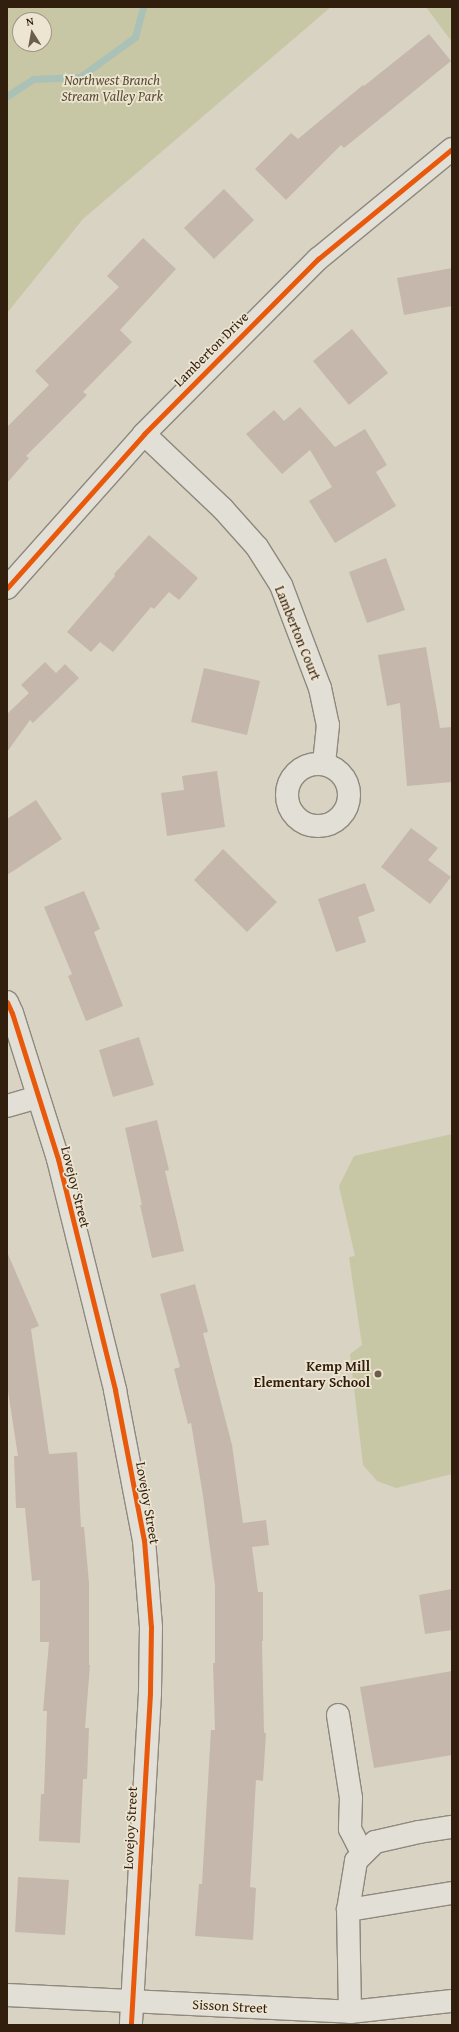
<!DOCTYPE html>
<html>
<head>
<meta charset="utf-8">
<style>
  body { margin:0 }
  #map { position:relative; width:459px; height:2032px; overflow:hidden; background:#d9d3c3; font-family:"Gentium Book Plus",serif }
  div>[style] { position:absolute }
  .green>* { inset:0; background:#c7c7a5 }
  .stream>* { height:7px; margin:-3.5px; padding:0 3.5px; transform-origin:3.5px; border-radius:3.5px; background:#a9c1b6 }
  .building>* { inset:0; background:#c6b7ac }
  .roads { filter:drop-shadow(1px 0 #8f887d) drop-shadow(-1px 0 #8f887d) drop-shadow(0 1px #8f887d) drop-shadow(0 -1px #8f887d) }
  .minor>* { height:22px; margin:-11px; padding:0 11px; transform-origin:11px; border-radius:11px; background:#e2dfd7 }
  .minor>.ring { margin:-11px; padding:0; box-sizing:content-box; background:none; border:22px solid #e2dfd7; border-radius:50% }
  .cycleway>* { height:5px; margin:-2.5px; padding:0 2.5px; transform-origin:2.5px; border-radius:2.5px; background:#e8590c }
  .dots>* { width:11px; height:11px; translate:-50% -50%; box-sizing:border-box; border:2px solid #ede5d2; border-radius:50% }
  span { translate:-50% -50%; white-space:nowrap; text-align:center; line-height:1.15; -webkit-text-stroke:3.5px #ede5d2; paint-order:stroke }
  .park-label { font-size:14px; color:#5a4e33; font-style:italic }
  .street-label { font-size:14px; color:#311e0d }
  .poi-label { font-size:14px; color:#311e0d; font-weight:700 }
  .right { translate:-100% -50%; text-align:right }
  .frame { position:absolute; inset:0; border:8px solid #311e0d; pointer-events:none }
  .north { position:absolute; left:12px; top:12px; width:40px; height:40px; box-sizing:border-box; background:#ede5d2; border:1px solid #a29583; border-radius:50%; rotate:349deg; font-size:11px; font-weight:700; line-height:16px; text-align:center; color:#311e0d }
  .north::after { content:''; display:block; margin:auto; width:14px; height:18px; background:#6c5d4d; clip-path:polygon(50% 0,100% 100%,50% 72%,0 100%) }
</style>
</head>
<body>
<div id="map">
  <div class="green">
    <i style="clip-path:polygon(evenodd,7px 7px,331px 7px,83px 219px,7px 313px,7px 7px,20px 20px,44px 20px,44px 44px,20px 44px,20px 20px)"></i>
    <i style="clip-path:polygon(426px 7px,452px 7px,452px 42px)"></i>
    <i style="clip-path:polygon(452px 1134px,452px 1474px,396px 1488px,377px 1481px,363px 1465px,350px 1354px,362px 1345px,349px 1257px,355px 1256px,339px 1186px,354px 1156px)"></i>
  </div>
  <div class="stream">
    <i style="left:7px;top:96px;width:31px;rotate:-33deg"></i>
    <i style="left:33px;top:79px;width:47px;rotate:-2.4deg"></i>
    <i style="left:80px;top:77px;width:68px;rotate:-36deg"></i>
    <i style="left:135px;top:37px;width:31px;rotate:-75deg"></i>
  </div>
  <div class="building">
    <i style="clip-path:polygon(429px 34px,451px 61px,344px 148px,341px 145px,286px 200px,255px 169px,291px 133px,298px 139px,363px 85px,364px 86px)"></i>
    <i style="clip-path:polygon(224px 189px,254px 220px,214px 259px,184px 228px)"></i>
    <i style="clip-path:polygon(143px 238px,176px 269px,120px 330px,132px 342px,83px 392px,87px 395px,26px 456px,29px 458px,7px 483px,7px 427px,49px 385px,35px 371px,119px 287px,107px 276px)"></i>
    <i style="clip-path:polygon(452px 268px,452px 306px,404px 315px,397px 278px)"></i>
    <i style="clip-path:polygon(352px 329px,388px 373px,349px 405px,313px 361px)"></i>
    <i style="clip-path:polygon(300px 407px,335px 447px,365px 429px,387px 465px,376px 472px,396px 506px,335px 543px,309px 501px,332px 487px,310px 450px,282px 474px,246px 434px,274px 410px,284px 421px)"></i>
    <i style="clip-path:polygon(149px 535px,198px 578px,179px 600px,169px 592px,154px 609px,151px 607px,113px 652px,100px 642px,91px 652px,67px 632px,115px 576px,114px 574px)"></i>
    <i style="clip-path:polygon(386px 558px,405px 610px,367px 623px,349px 572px)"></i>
    <i style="clip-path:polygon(426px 647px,440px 728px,452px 727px,452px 782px,407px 786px,400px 703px,387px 706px,378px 655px)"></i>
    <i style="clip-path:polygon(45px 662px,56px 673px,65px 664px,79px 678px,33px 723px,30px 720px,7px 752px,7px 714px,29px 693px,21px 685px)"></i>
    <i style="clip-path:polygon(204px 668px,260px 681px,247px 735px,191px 722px)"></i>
    <i style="clip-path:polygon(217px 771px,225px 827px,167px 836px,161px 793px,184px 790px,182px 776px)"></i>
    <i style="clip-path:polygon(36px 800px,62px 839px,7px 875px,7px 819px)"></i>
    <i style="clip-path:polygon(411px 828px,438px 848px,428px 860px,451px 877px,430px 904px,381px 867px)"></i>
    <i style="clip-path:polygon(223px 849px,277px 902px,247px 932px,194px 880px)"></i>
    <i style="clip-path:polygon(365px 883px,375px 911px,358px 917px,366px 942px,336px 952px,318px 899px)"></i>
    <i style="clip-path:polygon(84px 891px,100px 929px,94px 932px,123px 1006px,86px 1021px,68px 976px,72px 974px,44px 907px)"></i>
    <i style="clip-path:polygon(139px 1037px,154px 1085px,113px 1097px,99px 1050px)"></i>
    <i style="clip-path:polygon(157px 1120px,169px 1170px,165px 1171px,184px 1251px,152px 1258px,140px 1205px,142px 1205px,125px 1128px)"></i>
    <i style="clip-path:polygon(7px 1252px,39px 1326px,31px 1329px,49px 1454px,77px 1452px,81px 1527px,84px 1527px,89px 1583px,89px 1665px,90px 1665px,85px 1728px,89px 1728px,87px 1779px,83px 1779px,80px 1843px,39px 1841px,41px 1794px,44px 1794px,47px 1711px,43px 1711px,49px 1642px,40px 1642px,40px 1580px,32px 1581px,25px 1508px,16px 1508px,14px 1456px,18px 1456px,7px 1385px)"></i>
    <i style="clip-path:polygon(195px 1284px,208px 1332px,203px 1333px,232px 1445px,243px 1523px,266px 1520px,269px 1545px,252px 1547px,258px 1592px,263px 1592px,263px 1641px,262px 1641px,264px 1733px,266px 1733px,263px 1781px,256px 1780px,250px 1887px,256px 1888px,253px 1940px,195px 1936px,199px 1884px,202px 1884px,211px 1730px,215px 1730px,213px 1663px,215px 1663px,215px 1586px,203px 1496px,191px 1423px,188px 1424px,174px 1369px,180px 1367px,160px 1294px)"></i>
    <i style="clip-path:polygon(452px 1589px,452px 1630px,425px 1634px,419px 1595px)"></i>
    <i style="clip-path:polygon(452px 1671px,452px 1755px,374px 1768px,360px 1687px)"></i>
    <i style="clip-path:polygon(18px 1877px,69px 1880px,65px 1935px,15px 1932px)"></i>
  </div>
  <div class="roads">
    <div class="minor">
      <i style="left:144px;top:434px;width:109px;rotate:43.5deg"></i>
      <i style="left:223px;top:509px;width:51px;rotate:48.2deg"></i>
      <i style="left:257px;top:547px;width:45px;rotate:57.7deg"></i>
      <i style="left:281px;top:585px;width:110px;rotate:69.3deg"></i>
      <i style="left:320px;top:688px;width:38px;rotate:78deg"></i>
      <i style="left:328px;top:725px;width:39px;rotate:96deg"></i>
      <i style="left:7px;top:588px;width:206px;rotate:-48.3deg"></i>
      <i style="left:144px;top:434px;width:247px;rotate:-45.2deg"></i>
      <i style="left:318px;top:259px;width:173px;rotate:-39.4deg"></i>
      <i class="ring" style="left:287px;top:764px;width:40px;height:40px"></i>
      <i style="left:7px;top:1002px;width:12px;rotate:66deg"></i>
      <i style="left:12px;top:1013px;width:153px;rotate:72.5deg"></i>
      <i style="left:58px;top:1159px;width:238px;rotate:76.1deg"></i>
      <i style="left:115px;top:1390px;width:153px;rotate:79.1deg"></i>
      <i style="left:144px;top:1540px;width:87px;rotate:85.4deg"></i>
      <i style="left:151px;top:1627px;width:66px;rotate:90.9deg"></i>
      <i style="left:150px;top:1693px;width:333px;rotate:93.3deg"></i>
      <i style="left:7px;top:1106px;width:32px;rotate:-16deg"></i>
      <i style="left:338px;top:1715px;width:84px;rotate:81.1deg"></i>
      <i style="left:351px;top:1798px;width:31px;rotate:92deg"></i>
      <i style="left:350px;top:1829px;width:28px;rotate:63deg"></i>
      <i style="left:348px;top:1910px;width:105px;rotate:-9.3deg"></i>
      <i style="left:7px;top:1995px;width:343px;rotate:2.8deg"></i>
      <i style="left:350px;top:2012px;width:103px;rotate:-6.2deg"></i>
      <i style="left:350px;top:2012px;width:102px;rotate:-91.1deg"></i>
      <i style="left:348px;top:1910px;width:50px;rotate:-80.7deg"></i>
      <i style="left:356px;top:1861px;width:27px;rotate:-45deg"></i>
      <i style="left:375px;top:1842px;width:45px;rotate:-12.8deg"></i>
      <i style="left:419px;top:1832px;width:33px;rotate:-9deg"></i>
    </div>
  </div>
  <div class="cycleway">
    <i style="left:7px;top:588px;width:206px;rotate:-48.3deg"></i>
    <i style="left:144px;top:434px;width:247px;rotate:-45.2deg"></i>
    <i style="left:318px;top:259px;width:173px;rotate:-39.4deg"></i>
    <i style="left:7px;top:1002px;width:12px;rotate:66deg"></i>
    <i style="left:12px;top:1013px;width:153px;rotate:72.5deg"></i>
    <i style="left:58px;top:1159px;width:238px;rotate:76.1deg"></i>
    <i style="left:115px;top:1390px;width:153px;rotate:79.1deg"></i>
    <i style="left:144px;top:1540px;width:87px;rotate:85.4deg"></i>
    <i style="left:151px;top:1627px;width:66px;rotate:90.9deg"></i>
    <i style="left:150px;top:1693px;width:333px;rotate:93.3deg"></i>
  </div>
  <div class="dots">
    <i style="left:378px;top:1374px;background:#6c5d4d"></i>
  </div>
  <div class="park-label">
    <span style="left:112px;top:88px">Northwest Branch<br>Stream Valley Park</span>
  </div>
  <div class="street-label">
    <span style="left:211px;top:349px;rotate:-45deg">Lamberton Drive</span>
    <span style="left:298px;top:633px;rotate:68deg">Lamberton Court</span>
    <span style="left:76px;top:1187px;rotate:76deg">Lovejoy Street</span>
    <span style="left:148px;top:1503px;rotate:80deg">Lovejoy Street</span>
    <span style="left:130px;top:1828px;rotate:-87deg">Lovejoy Street</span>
    <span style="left:230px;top:2006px;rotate:3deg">Sisson Street</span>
  </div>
  <div class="poi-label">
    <span class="right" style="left:370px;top:1374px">Kemp Mill<br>Elementary School</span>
  </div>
  <div class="frame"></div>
  <div class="north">N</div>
</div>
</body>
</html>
